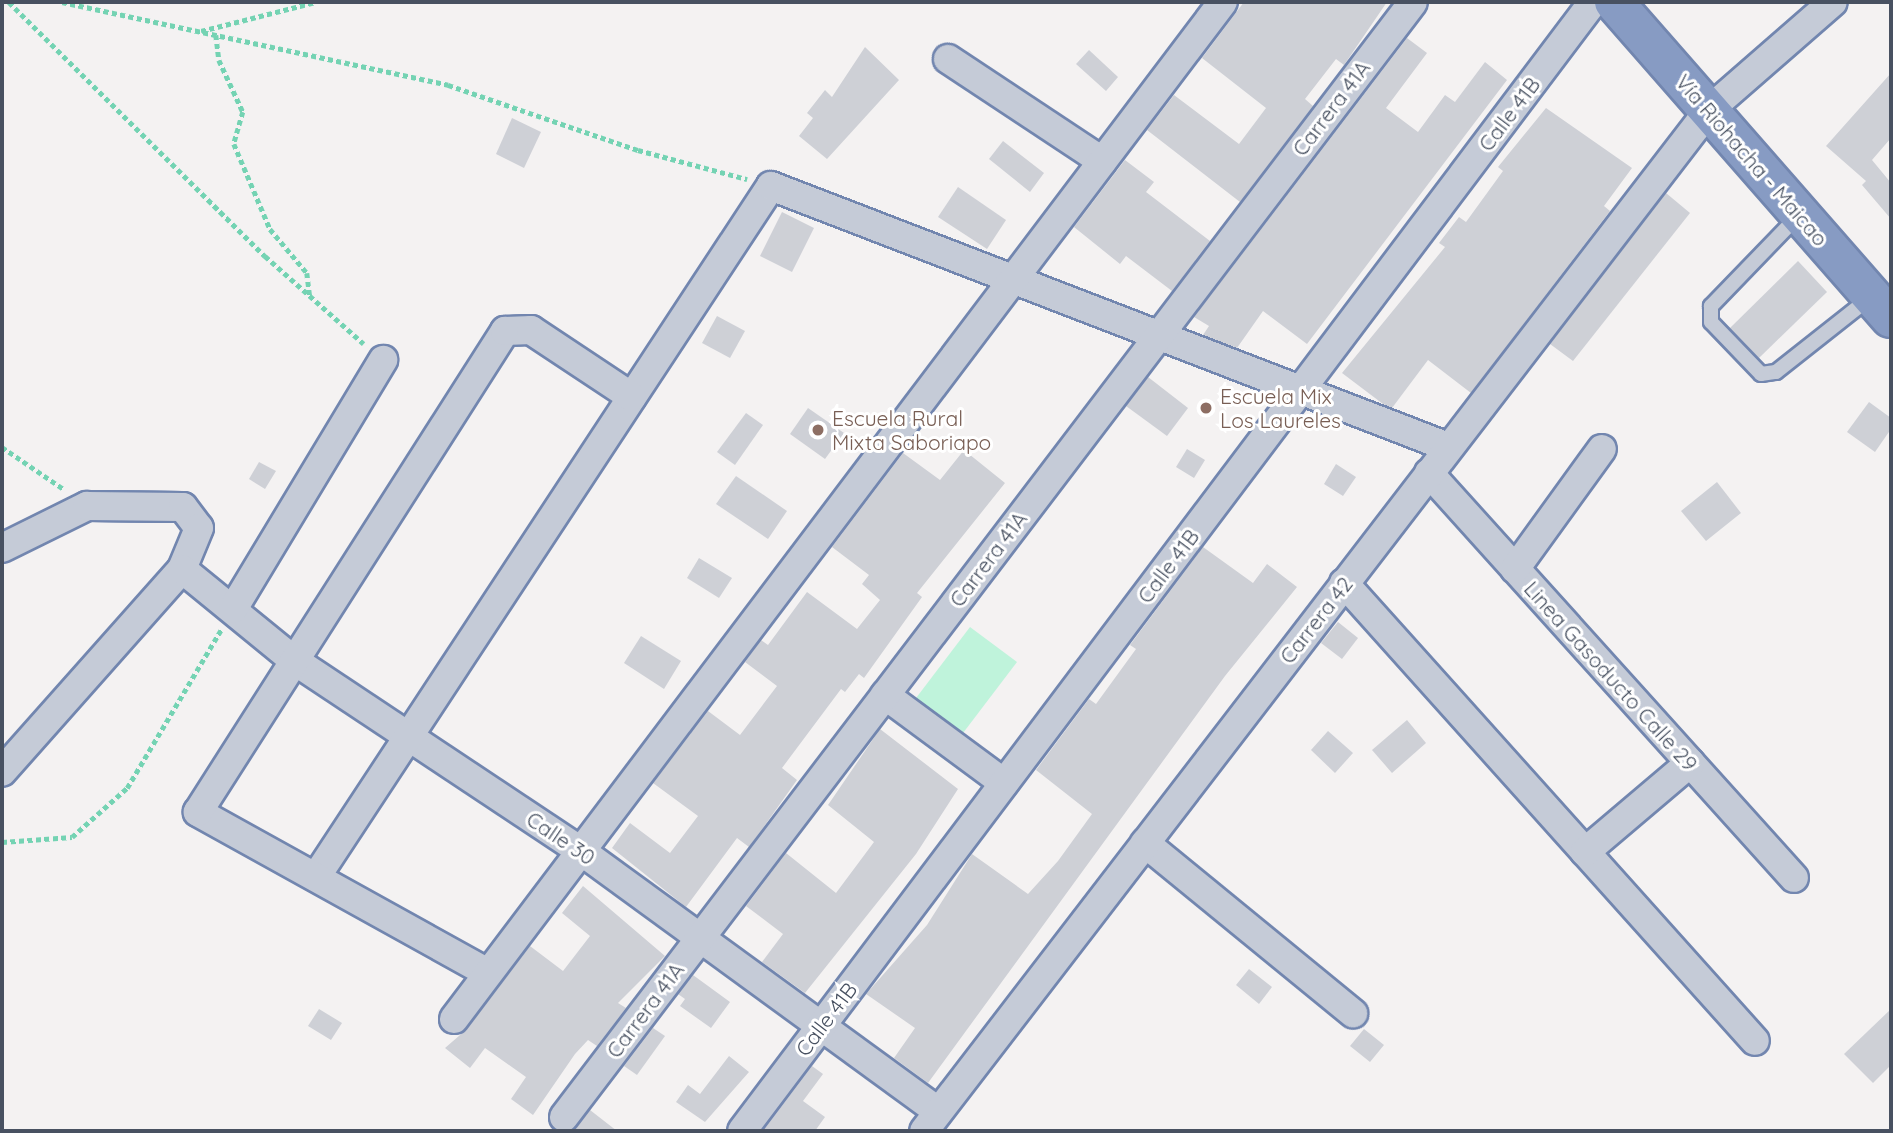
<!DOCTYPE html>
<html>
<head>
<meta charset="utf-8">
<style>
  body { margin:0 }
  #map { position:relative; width:1893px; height:1133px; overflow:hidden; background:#f4f2f2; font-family:Quicksand,sans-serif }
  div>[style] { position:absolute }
  .green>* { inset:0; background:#bff3db }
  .building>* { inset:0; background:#ced0d6 }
  .path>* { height:4.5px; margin-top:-2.25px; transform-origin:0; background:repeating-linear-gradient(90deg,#74d3b3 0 5px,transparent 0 8.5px) }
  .roads { filter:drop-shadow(2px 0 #7286af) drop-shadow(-2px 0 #7286af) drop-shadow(0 2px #7286af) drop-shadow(0 -2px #7286af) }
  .lane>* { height:14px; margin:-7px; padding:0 7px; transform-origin:7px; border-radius:7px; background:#c5cbd7 }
  .street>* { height:28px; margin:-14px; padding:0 14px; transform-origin:14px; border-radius:14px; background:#c5cbd7 }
  .highway>* { height:38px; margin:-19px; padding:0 19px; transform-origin:19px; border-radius:19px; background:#879bc3 }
  .dots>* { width:19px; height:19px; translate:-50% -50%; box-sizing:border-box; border:4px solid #fff; border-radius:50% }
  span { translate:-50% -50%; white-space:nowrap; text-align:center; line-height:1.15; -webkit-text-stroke:6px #fff; paint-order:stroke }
  .street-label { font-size:21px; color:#485161 }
  .education-label { font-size:21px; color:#785e54 }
  .left { translate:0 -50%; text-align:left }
  .frame { position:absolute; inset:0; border:4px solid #485161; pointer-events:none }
</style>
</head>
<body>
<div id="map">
  <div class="green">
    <i style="clip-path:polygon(970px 627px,1017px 662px,960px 737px,913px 702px)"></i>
  </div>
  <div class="building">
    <i style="clip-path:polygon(1244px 2px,1387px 2px,1344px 65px,1336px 59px,1305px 99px,1313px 106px,1240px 202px,1147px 130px,1174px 95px,1239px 144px,1266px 108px,1202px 58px)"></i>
    <i style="clip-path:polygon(1407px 38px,1427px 53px,1386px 108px,1418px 132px,1445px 95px,1455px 102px,1485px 62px,1507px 80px,1307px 344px,1263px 311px,1237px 348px,1203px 335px,1209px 326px,1194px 317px)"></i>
    <i style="clip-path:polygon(865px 47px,899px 80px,827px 159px,799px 136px,813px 118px,807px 113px,825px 90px,832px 97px)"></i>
    <i style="clip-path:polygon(1089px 50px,1118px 77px,1106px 91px,1076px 64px)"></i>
    <i style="clip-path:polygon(1891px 73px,1891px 138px,1872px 160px,1891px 183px,1891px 219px,1862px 185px,1866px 181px,1826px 146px)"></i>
    <i style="clip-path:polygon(1546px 108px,1632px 168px,1604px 206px,1610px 211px,1471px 393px,1428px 360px,1392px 408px,1383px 404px,1342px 373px,1445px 247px,1439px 243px,1459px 217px,1466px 222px,1503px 171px,1498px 167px)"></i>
    <i style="clip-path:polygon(512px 118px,541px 132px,524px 168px,496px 154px)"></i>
    <i style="clip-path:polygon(1003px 141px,1044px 173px,1030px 192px,989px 159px)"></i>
    <i style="clip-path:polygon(1125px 160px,1154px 182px,1146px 192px,1210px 241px,1172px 291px,1126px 256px,1120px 264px,1074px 227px)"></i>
    <i style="clip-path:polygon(958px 187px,1006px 220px,987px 249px,938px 217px)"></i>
    <i style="clip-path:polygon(1666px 193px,1690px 213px,1573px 361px,1550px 344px)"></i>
    <i style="clip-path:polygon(782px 212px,814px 228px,792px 272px,760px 256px)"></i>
    <i style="clip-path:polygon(1798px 261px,1827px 292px,1759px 358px,1730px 328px)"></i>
    <i style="clip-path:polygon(717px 316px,745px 331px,730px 358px,702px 343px)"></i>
    <i style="clip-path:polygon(1148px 377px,1188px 408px,1167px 436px,1126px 406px)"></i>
    <i style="clip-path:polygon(1869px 402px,1891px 418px,1891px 429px,1875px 452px,1847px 432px)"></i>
    <i style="clip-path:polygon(808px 408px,844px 433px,825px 459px,790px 434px)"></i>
    <i style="clip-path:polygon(746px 413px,763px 425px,735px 465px,717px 452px)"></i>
    <i style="clip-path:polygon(1187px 449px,1205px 460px,1194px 478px,1176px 467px)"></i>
    <i style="clip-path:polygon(964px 450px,1005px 483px,917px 593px,922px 597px,864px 678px,859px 674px,845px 692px,841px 689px,782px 768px,797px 780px,760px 832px,749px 847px,737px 838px,686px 907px,612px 848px,630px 823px,670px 853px,698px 816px,653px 783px,708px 711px,740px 735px,777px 686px,745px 662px,761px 640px,768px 645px,807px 592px,857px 629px,880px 600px,862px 584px,869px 575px,832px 547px,903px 453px,940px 480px)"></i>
    <i style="clip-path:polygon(259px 462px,276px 471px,265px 489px,249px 479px)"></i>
    <i style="clip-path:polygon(1336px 464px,1356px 477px,1343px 496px,1324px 484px)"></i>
    <i style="clip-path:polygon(736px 476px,787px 511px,768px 539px,716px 504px)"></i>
    <i style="clip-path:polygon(1717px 482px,1741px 513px,1706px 541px,1681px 511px)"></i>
    <i style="clip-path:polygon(1203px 547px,1253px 583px,1267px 564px,1297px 587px,1225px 676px,928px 1083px,894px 1058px,915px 1028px,866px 994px,927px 925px,972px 854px,1028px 894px,1058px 861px,1092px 814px,1036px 770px,1089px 699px,1096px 704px,1136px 649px,1130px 645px)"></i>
    <i style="clip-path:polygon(699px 558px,732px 578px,719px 598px,687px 578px)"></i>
    <i style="clip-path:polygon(1338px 622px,1358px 638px,1342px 659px,1321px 643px)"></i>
    <i style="clip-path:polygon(641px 636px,681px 661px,664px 689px,624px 663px)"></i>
    <i style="clip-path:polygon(1407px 720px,1426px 743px,1392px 773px,1372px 750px)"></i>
    <i style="clip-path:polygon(880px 729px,958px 789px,916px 854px,805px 993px,762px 962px,783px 934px,746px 906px,786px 853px,836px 893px,874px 842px,828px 805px)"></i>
    <i style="clip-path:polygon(1328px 731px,1353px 753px,1335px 773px,1311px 750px)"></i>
    <i style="clip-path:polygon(583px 886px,665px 956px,618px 1003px,626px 1008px,597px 1046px,588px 1040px,575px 1054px,533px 1115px,511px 1099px,526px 1077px,485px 1048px,470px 1068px,445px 1048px,467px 1029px,530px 946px,563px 971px,590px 936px,562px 913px)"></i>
    <i style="clip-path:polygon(1249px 969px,1272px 987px,1259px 1004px,1236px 985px)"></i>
    <i style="clip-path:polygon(693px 975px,730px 1002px,711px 1028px,680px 1006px,685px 999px,678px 994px)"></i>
    <i style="clip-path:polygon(319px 1009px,342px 1023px,331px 1040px,308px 1026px)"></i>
    <i style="clip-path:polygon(1891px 1009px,1891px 1065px,1873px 1083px,1844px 1054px)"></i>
    <i style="clip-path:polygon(653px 1028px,665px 1036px,637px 1075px,624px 1066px)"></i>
    <i style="clip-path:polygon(1364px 1029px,1384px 1045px,1370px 1062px,1350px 1046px)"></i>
    <i style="clip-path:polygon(729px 1056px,749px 1072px,705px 1122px,676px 1102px,688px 1085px,700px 1094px)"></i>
    <i style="clip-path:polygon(812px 1066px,823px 1074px,803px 1101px,825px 1117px,815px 1131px,763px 1131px)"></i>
    <i style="clip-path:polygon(590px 1110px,617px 1131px,572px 1131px)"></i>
  </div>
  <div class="path">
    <i style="left:9px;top:2px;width:361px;rotate:44.8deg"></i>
    <i style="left:265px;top:256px;width:132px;rotate:41.6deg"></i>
    <i style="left:62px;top:2px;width:395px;rotate:12.1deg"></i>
    <i style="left:448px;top:85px;width:201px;rotate:18.9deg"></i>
    <i style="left:638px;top:150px;width:113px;rotate:14.9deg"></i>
    <i style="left:201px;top:31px;width:119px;rotate:-14.2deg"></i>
    <i style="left:216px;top:35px;width:25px;rotate:83deg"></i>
    <i style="left:219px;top:60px;width:57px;rotate:65.2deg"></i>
    <i style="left:243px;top:112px;width:33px;rotate:106deg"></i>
    <i style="left:234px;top:144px;width:92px;rotate:67deg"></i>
    <i style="left:270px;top:229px;width:57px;rotate:49.9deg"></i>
    <i style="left:307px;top:273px;width:23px;rotate:83deg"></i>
    <i style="left:2px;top:447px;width:76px;rotate:34.3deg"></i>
    <i style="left:2px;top:842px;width:70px;rotate:-4.1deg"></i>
    <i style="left:72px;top:837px;width:74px;rotate:-41.7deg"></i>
    <i style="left:127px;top:788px;width:184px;rotate:-59.3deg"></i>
  </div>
  <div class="roads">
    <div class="lane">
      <i style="left:1799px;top:215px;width:127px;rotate:134deg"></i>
      <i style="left:1711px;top:306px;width:16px;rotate:90deg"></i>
      <i style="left:1711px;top:322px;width:72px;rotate:46.1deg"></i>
      <i style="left:1761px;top:374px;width:15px;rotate:-8deg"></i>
      <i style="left:1776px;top:372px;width:121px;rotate:-38.3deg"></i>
    </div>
    <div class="street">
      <i style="left:948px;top:59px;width:185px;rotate:33.5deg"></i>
      <i style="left:1429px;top:473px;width:545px;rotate:47.97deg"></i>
      <i style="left:2px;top:548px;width:95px;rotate:-26.3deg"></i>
      <i style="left:87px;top:506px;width:96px;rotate:0.6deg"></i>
      <i style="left:183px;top:507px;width:26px;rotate:53deg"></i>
      <i style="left:199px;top:528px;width:44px;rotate:112.5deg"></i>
      <i style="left:182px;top:569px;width:271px;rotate:131.6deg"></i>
      <i style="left:182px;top:569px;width:146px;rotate:39.2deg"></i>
      <i style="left:295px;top:661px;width:343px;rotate:33.6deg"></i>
      <i style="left:581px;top:851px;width:442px;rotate:36.1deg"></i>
      <i style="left:1515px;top:569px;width:148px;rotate:-54.1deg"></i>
      <i style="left:1344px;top:583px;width:615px;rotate:48.1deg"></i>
      <i style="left:233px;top:609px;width:291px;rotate:-58.9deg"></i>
      <i style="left:885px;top:695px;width:148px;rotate:36.5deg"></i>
      <i style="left:1145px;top:843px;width:269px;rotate:39.3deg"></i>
      <i style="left:1585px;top:852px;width:138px;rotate:-40.3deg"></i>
      <i style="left:316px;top:877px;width:827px;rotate:-56.64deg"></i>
      <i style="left:771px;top:186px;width:726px;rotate:21.08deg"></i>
      <i style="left:488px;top:973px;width:332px;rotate:-151deg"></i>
      <i style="left:198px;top:812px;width:571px;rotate:-57.45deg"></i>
      <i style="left:505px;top:331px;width:26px;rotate:-2deg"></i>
      <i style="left:531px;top:330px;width:121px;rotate:33.6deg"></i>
      <i style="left:454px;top:1019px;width:1275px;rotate:-52.91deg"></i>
      <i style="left:564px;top:1117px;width:1401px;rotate:-52.71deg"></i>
      <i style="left:742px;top:1131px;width:1414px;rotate:-52.99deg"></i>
      <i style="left:924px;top:1131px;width:1288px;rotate:-52.44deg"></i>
      <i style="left:1709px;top:110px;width:164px;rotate:-41.1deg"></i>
    </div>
    <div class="highway">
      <i style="left:1614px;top:2px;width:420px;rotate:48.8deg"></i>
    </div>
  </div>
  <div class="dots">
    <i style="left:1206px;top:408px;background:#8d6e63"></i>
    <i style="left:818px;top:430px;background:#8d6e63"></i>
  </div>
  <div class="street-label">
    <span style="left:1331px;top:108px;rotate:-53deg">Carrera 41A</span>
    <span style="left:1509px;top:114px;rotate:-53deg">Calle 41B</span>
    <span style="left:1752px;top:160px;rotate:49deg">Vía Riohacha - Maicao</span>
    <span style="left:988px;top:559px;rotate:-53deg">Carrera 41A</span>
    <span style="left:1168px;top:566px;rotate:-53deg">Calle 41B</span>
    <span style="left:1316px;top:620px;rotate:-52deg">Carrera 42</span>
    <span style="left:1611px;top:676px;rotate:48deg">Linea Gasoducto Calle 29</span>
    <span style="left:561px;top:838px;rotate:34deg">Calle 30</span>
    <span style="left:645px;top:1010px;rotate:-53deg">Carrera 41A</span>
    <span style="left:826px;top:1019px;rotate:-53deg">Calle 41B</span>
  </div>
  <div class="education-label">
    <span class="left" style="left:1220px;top:408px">Escuela Mix<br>Los Laureles</span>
    <span class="left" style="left:832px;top:430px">Escuela Rural<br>Mixta Saboriapo</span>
  </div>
  <div class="frame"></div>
</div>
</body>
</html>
